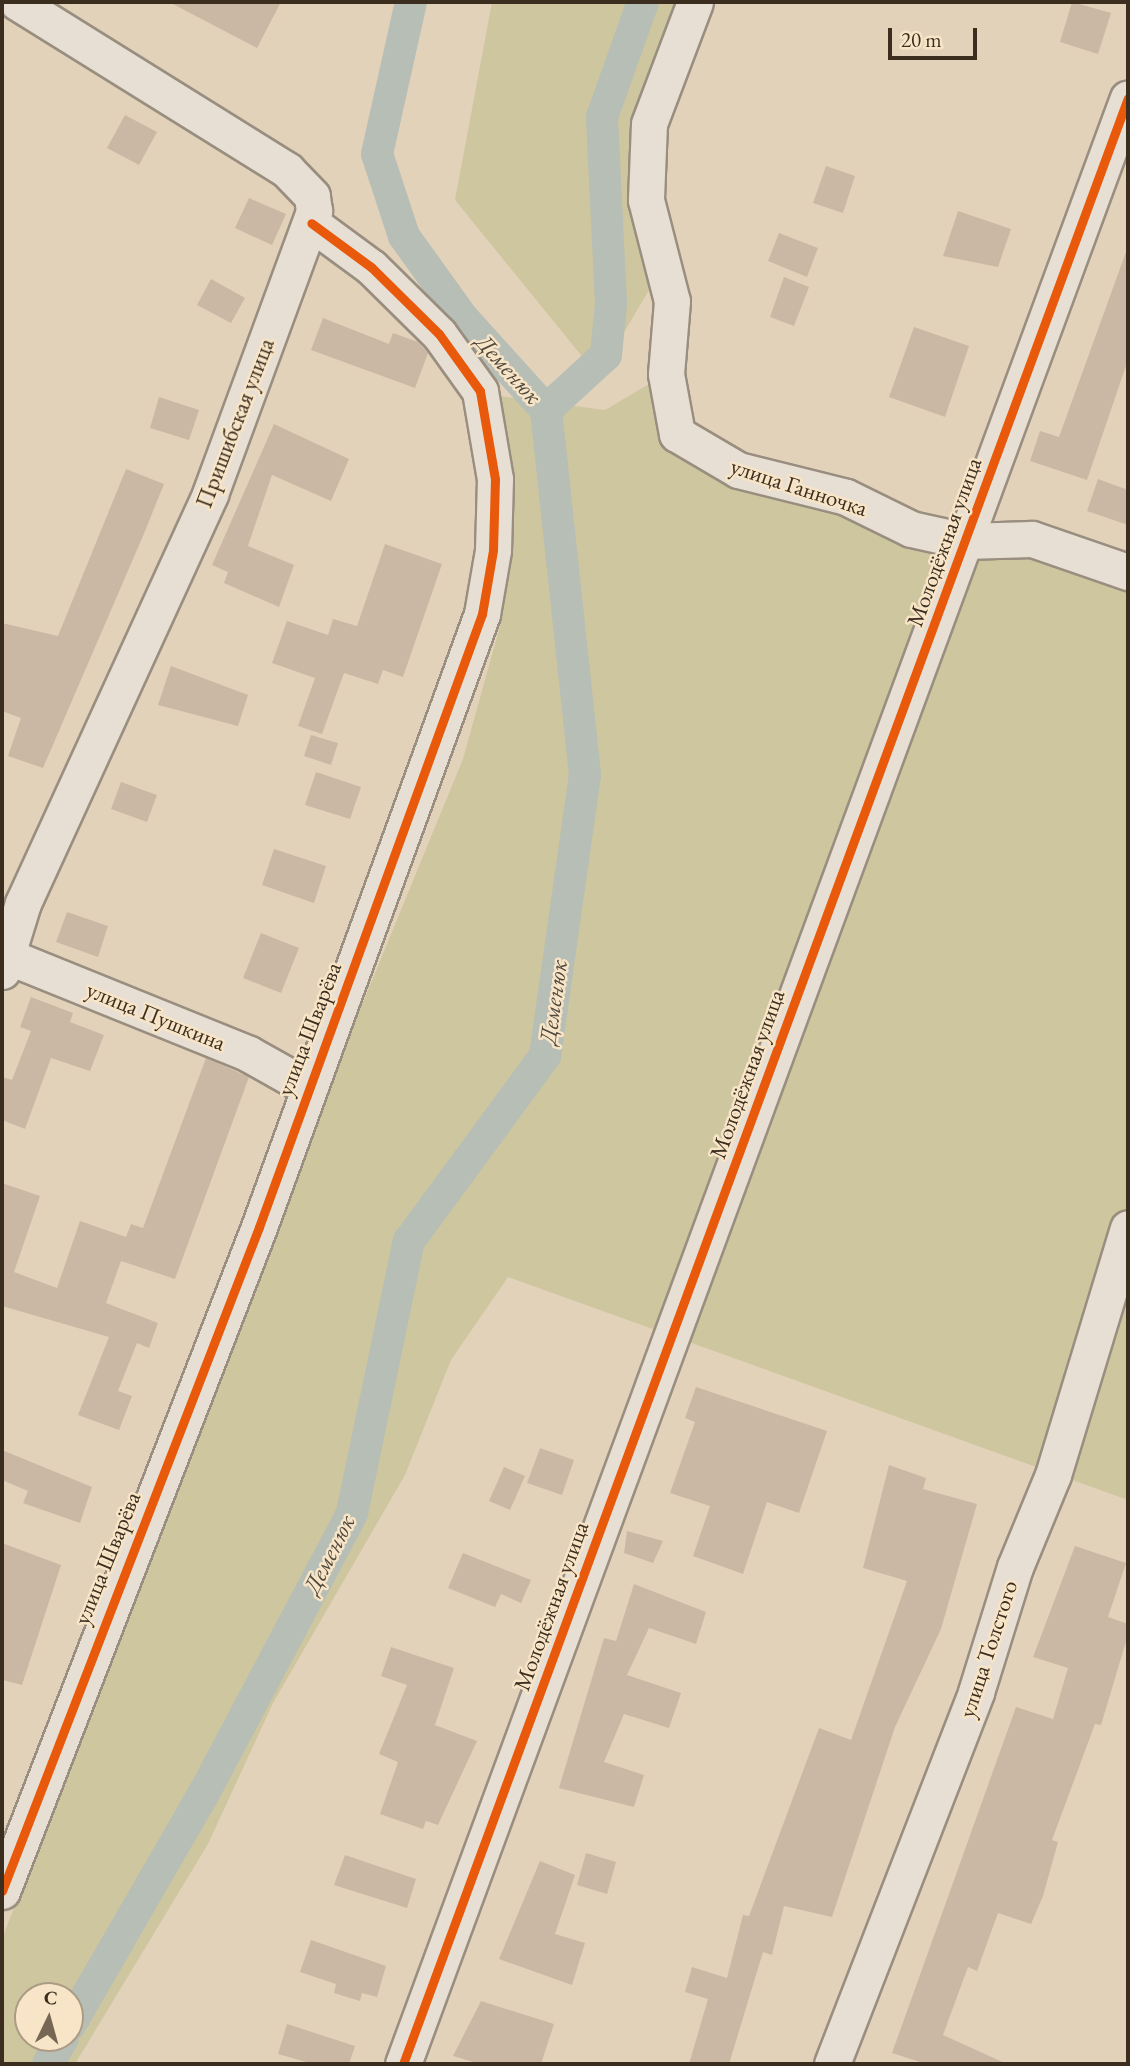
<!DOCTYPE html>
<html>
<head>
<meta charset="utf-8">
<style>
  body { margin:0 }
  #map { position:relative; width:1130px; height:2066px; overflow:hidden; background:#e3d2ba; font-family:"EB Garamond",serif }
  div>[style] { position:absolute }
  .green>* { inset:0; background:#cec69e }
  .canal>* { height:32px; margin:-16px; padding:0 16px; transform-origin:16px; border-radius:16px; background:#b6beb6 }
  .building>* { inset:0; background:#cbb8a4 }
  .roads { filter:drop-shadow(2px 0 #998e7f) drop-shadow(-2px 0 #998e7f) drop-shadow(0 2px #998e7f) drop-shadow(0 -2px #998e7f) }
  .minor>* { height:35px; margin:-17.5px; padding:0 17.5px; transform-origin:17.5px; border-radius:17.5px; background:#e7dfd3 }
  .cycleway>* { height:9px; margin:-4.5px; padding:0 4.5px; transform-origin:4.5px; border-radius:4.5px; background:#e8590c }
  span { translate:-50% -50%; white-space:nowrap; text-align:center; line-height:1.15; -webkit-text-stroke:5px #f8e4c7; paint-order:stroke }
  .street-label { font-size:23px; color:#3b2e1f }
  .water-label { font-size:24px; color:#50493d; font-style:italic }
  .frame { position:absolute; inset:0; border:4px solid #3b2e1f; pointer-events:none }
  .north { position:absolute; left:14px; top:1982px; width:70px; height:70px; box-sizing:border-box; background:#f8e4c7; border:2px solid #ac9b84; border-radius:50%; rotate:5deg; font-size:19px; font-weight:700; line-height:28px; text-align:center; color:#3b2e1f }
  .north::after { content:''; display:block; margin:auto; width:24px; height:32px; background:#766755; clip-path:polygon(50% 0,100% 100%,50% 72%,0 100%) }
  .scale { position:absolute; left:888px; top:28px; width:89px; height:32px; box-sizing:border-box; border:4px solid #3b2e1f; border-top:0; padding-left:9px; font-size:21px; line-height:24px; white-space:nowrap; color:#3b2e1f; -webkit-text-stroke:5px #f8e4c7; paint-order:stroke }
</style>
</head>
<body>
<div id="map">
  <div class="green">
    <i style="clip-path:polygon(492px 2px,680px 2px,645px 100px,658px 275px,598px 376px,455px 200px)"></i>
    <i style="clip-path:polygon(evenodd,666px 374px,677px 434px,738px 470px,1128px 572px,1128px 1500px,508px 1277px,451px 1360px,405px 1475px,273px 1703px,208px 1844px,75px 2064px,2px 2064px,2px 1939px,327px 1090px,463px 759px,503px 615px,512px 489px,498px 396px,605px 410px,666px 374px,28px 1996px,70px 1996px,70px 2038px,28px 2038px,28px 1996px)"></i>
  </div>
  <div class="canal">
    <i style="left:546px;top:410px;width:81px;rotate:-42.5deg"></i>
    <i style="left:606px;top:355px;width:52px;rotate:-84.5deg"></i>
    <i style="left:611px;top:303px;width:186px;rotate:-92.8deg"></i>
    <i style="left:602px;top:117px;width:122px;rotate:-70.4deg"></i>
    <i style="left:70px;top:2025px;width:266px;rotate:-60deg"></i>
    <i style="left:203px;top:1795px;width:319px;rotate:-62.1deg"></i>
    <i style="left:352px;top:1513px;width:278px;rotate:-78.2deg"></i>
    <i style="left:409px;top:1241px;width:230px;rotate:-53.7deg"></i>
    <i style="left:545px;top:1056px;width:284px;rotate:-81.9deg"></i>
    <i style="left:585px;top:775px;width:367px;rotate:-96.1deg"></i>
    <i style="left:546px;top:410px;width:125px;rotate:-132.1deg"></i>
    <i style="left:462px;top:317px;width:100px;rotate:-125.6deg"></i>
    <i style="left:404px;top:236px;width:86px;rotate:-108.2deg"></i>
    <i style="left:377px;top:154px;width:156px;rotate:-77.4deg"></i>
    <i style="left:48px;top:2064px;width:30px;rotate:-60deg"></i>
  </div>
  <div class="building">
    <i style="clip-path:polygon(169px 2px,281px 2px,257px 48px)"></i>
    <i style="clip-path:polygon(1072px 2px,1111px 13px,1098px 54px,1060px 42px)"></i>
    <i style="clip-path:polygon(125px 115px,157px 132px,139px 165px,107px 148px)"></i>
    <i style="clip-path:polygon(826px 166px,855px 176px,843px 213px,813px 203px)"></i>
    <i style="clip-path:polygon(249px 198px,286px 214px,272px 245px,235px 228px)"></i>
    <i style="clip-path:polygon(958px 211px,1011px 229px,998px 267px,943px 256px)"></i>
    <i style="clip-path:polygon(779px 233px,818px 248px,807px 277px,768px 261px)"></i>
    <i style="clip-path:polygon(1126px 252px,1128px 360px,1087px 480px,1030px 461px,1040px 431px,1059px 437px)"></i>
    <i style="clip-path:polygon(784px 277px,809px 287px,794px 326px,770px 317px)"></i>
    <i style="clip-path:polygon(211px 279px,245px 298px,231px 323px,197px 305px)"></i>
    <i style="clip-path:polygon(323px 318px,389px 344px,393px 333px,418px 342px,428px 353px,415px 388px,311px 350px)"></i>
    <i style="clip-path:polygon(914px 327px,969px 346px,945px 417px,889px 397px)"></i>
    <i style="clip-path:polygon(159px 397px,199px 410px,189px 440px,150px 428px)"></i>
    <i style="clip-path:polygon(274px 424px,349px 459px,331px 501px,272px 475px,248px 546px,294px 565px,279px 607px,224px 583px,228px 572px,212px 565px)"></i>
    <i style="clip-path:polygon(126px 469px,164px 484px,143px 536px,43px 768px,8px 756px,21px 718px,2px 711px,2px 623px,58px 636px)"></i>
    <i style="clip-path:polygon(1098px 479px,1128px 490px,1128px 525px,1087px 511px)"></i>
    <i style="clip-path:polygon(385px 544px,442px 564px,403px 677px,383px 670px,378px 684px,344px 673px,322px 734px,298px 726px,315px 678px,272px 663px,287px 621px,328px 635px,333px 619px,357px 626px)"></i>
    <i style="clip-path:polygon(171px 666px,248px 695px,238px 726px,158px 705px)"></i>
    <i style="clip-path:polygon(311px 735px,338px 743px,331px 765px,304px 756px)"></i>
    <i style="clip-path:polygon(316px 772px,361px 787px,350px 819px,305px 805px)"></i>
    <i style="clip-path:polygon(121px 782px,157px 795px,147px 822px,111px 809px)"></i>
    <i style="clip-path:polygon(274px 849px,326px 866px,314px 903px,262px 885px)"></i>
    <i style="clip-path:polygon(67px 912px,108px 926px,98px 957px,56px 942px)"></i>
    <i style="clip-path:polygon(261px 933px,299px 948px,281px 993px,243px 978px)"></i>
    <i style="clip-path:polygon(31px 997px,73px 1013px,70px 1022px,104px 1035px,90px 1071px,51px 1058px,25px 1129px,2px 1120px,2px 1077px,12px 1080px,31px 1031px,20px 1027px)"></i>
    <i style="clip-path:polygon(206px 1058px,249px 1077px,175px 1279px,121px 1261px,106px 1303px,158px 1323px,149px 1348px,137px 1343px,118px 1391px,132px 1396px,119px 1430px,78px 1415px,109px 1337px,2px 1306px,2px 1183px,40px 1196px,14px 1272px,57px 1288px,80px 1221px,126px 1237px,131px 1224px,143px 1228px)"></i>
    <i style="clip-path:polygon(696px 1387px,827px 1431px,799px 1513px,767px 1502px,743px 1574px,693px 1556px,710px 1506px,670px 1493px,695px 1422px,685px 1418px)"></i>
    <i style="clip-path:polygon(540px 1448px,574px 1460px,562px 1495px,527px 1483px)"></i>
    <i style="clip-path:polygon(2px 1450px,92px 1487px,80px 1523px,23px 1503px,28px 1491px,2px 1480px)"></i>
    <i style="clip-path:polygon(889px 1465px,926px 1478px,923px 1489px,977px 1504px,941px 1629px,895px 1727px,832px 1917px,784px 1906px,772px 1955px,763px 1952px,729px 2064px,689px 2064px,708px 1999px,685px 1992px,692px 1967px,727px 1978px,743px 1915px,749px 1916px,819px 1728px,851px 1740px,907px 1581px,863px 1568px)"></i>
    <i style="clip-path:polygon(504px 1467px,525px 1476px,510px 1510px,489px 1501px)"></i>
    <i style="clip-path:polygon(627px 1531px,663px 1541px,653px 1563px,624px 1553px)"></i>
    <i style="clip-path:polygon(2px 1543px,61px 1565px,22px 1685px,2px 1680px)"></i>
    <i style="clip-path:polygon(1075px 1546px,1126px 1563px,1108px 1617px,1128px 1624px,1128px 1635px,1101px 1725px,1095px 1724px,1052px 1840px,1058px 1842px,1043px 1896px,1031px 1924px,998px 1913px,977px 1971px,968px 1967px,943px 2035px,1007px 2064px,926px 2064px,892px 2053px,1016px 1707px,1053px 1719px,1068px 1668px,1033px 1657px)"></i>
    <i style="clip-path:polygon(463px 1553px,531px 1580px,521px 1603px,501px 1594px,495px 1607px,448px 1588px)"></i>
    <i style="clip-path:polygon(634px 1584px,706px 1612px,696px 1644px,649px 1628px,627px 1675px,681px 1693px,669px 1728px,624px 1714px,604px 1762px,644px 1775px,634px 1807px,559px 1788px,604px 1638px,616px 1641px)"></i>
    <i style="clip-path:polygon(391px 1647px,454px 1668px,435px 1725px,477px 1741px,438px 1825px,426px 1821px,423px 1829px,380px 1814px,398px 1762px,379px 1754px,407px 1685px,381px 1676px)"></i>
    <i style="clip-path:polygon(586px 1853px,616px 1862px,607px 1894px,577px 1885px)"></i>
    <i style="clip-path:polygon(345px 1855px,416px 1879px,407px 1908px,334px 1885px)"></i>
    <i style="clip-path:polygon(540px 1861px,575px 1875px,555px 1934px,585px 1943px,572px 1985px,499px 1959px)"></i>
    <i style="clip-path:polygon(311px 1940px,386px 1966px,377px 1997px,362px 1993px,360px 2001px,334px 1993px,336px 1984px,300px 1972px)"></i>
    <i style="clip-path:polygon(481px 2001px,554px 2024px,541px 2064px,480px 2064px,453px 2056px)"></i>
    <i style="clip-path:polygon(287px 2024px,355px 2046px,349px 2064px,313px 2064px,278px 2054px)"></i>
  </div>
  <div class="roads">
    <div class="minor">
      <i style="left:695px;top:2px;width:130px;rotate:110.7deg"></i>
      <i style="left:649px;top:124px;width:76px;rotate:92.3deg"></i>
      <i style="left:646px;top:200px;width:104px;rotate:75.6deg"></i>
      <i style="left:672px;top:301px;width:73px;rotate:94.7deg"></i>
      <i style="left:666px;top:374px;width:61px;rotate:79.6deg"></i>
      <i style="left:677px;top:434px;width:71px;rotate:30.5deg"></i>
      <i style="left:738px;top:470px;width:111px;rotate:14deg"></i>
      <i style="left:846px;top:497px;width:72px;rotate:26.2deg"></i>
      <i style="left:911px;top:529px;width:55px;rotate:12.5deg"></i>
      <i style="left:965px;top:541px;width:67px;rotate:-1.7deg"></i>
      <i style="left:1032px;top:539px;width:102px;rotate:19deg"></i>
      <i style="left:2px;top:954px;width:266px;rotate:22deg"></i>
      <i style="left:249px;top:1054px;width:65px;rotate:29.3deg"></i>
      <i style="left:2px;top:971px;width:71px;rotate:-72.8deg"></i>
      <i style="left:23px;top:903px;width:450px;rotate:-65.4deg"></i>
      <i style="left:210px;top:494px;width:302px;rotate:-69.8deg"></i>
      <i style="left:314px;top:211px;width:15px;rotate:-98deg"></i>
      <i style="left:312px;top:196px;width:36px;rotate:-134deg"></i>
      <i style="left:287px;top:170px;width:318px;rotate:-148.1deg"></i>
      <i style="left:2px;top:1891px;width:712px;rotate:-68.84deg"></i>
      <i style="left:259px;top:1227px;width:652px;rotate:-70.01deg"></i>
      <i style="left:482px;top:614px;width:65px;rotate:-80.2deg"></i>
      <i style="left:493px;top:550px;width:71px;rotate:-88.4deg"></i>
      <i style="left:495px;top:479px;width:89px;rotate:-99.7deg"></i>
      <i style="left:480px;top:391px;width:70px;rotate:-125.7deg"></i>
      <i style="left:439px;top:334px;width:95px;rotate:-135.4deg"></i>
      <i style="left:371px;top:267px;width:74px;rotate:-143.7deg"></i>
      <i style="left:403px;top:2064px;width:2095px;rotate:-69.76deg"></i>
      <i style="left:832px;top:2064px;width:399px;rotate:-68.8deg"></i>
      <i style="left:976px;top:1692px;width:131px;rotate:-72.7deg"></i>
      <i style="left:1015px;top:1567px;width:100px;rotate:-67.6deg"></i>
      <i style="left:1053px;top:1475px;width:258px;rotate:-73.1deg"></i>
    </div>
  </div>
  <div class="cycleway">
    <i style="left:2px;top:1891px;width:712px;rotate:-68.84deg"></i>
    <i style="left:259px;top:1227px;width:652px;rotate:-70.01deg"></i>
    <i style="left:482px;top:614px;width:65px;rotate:-80.2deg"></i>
    <i style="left:493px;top:550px;width:71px;rotate:-88.4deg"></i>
    <i style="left:495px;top:479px;width:89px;rotate:-99.7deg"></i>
    <i style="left:480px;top:391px;width:70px;rotate:-125.7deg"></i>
    <i style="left:439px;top:334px;width:95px;rotate:-135.4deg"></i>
    <i style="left:371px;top:267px;width:74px;rotate:-143.7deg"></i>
    <i style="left:403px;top:2064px;width:2095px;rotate:-69.76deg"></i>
  </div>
  <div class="street-label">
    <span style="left:235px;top:423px;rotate:-69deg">Пришибская улица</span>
    <span style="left:799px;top:487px;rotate:18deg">улица Ганночка</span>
    <span style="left:944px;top:542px;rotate:-70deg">Молодёжная улица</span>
    <span style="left:156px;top:1016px;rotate:22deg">улица Пушкина</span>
    <span style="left:309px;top:1029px;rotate:-69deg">улица Шварёва</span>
    <span style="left:747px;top:1074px;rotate:-70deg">Молодёжная улица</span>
    <span style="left:107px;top:1558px;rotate:-68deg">улица Шварёва</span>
    <span style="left:551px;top:1606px;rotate:-70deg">Молодёжная улица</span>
    <span style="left:988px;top:1649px;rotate:-72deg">улица Толстого</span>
  </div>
  <div class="water-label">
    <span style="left:509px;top:369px;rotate:48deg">Деменюк</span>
    <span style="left:553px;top:1002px;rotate:-82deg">Деменюк</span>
    <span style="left:329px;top:1554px;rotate:-63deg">Деменюк</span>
  </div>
  <div class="frame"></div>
  <div class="north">С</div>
  <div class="scale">20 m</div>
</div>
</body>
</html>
